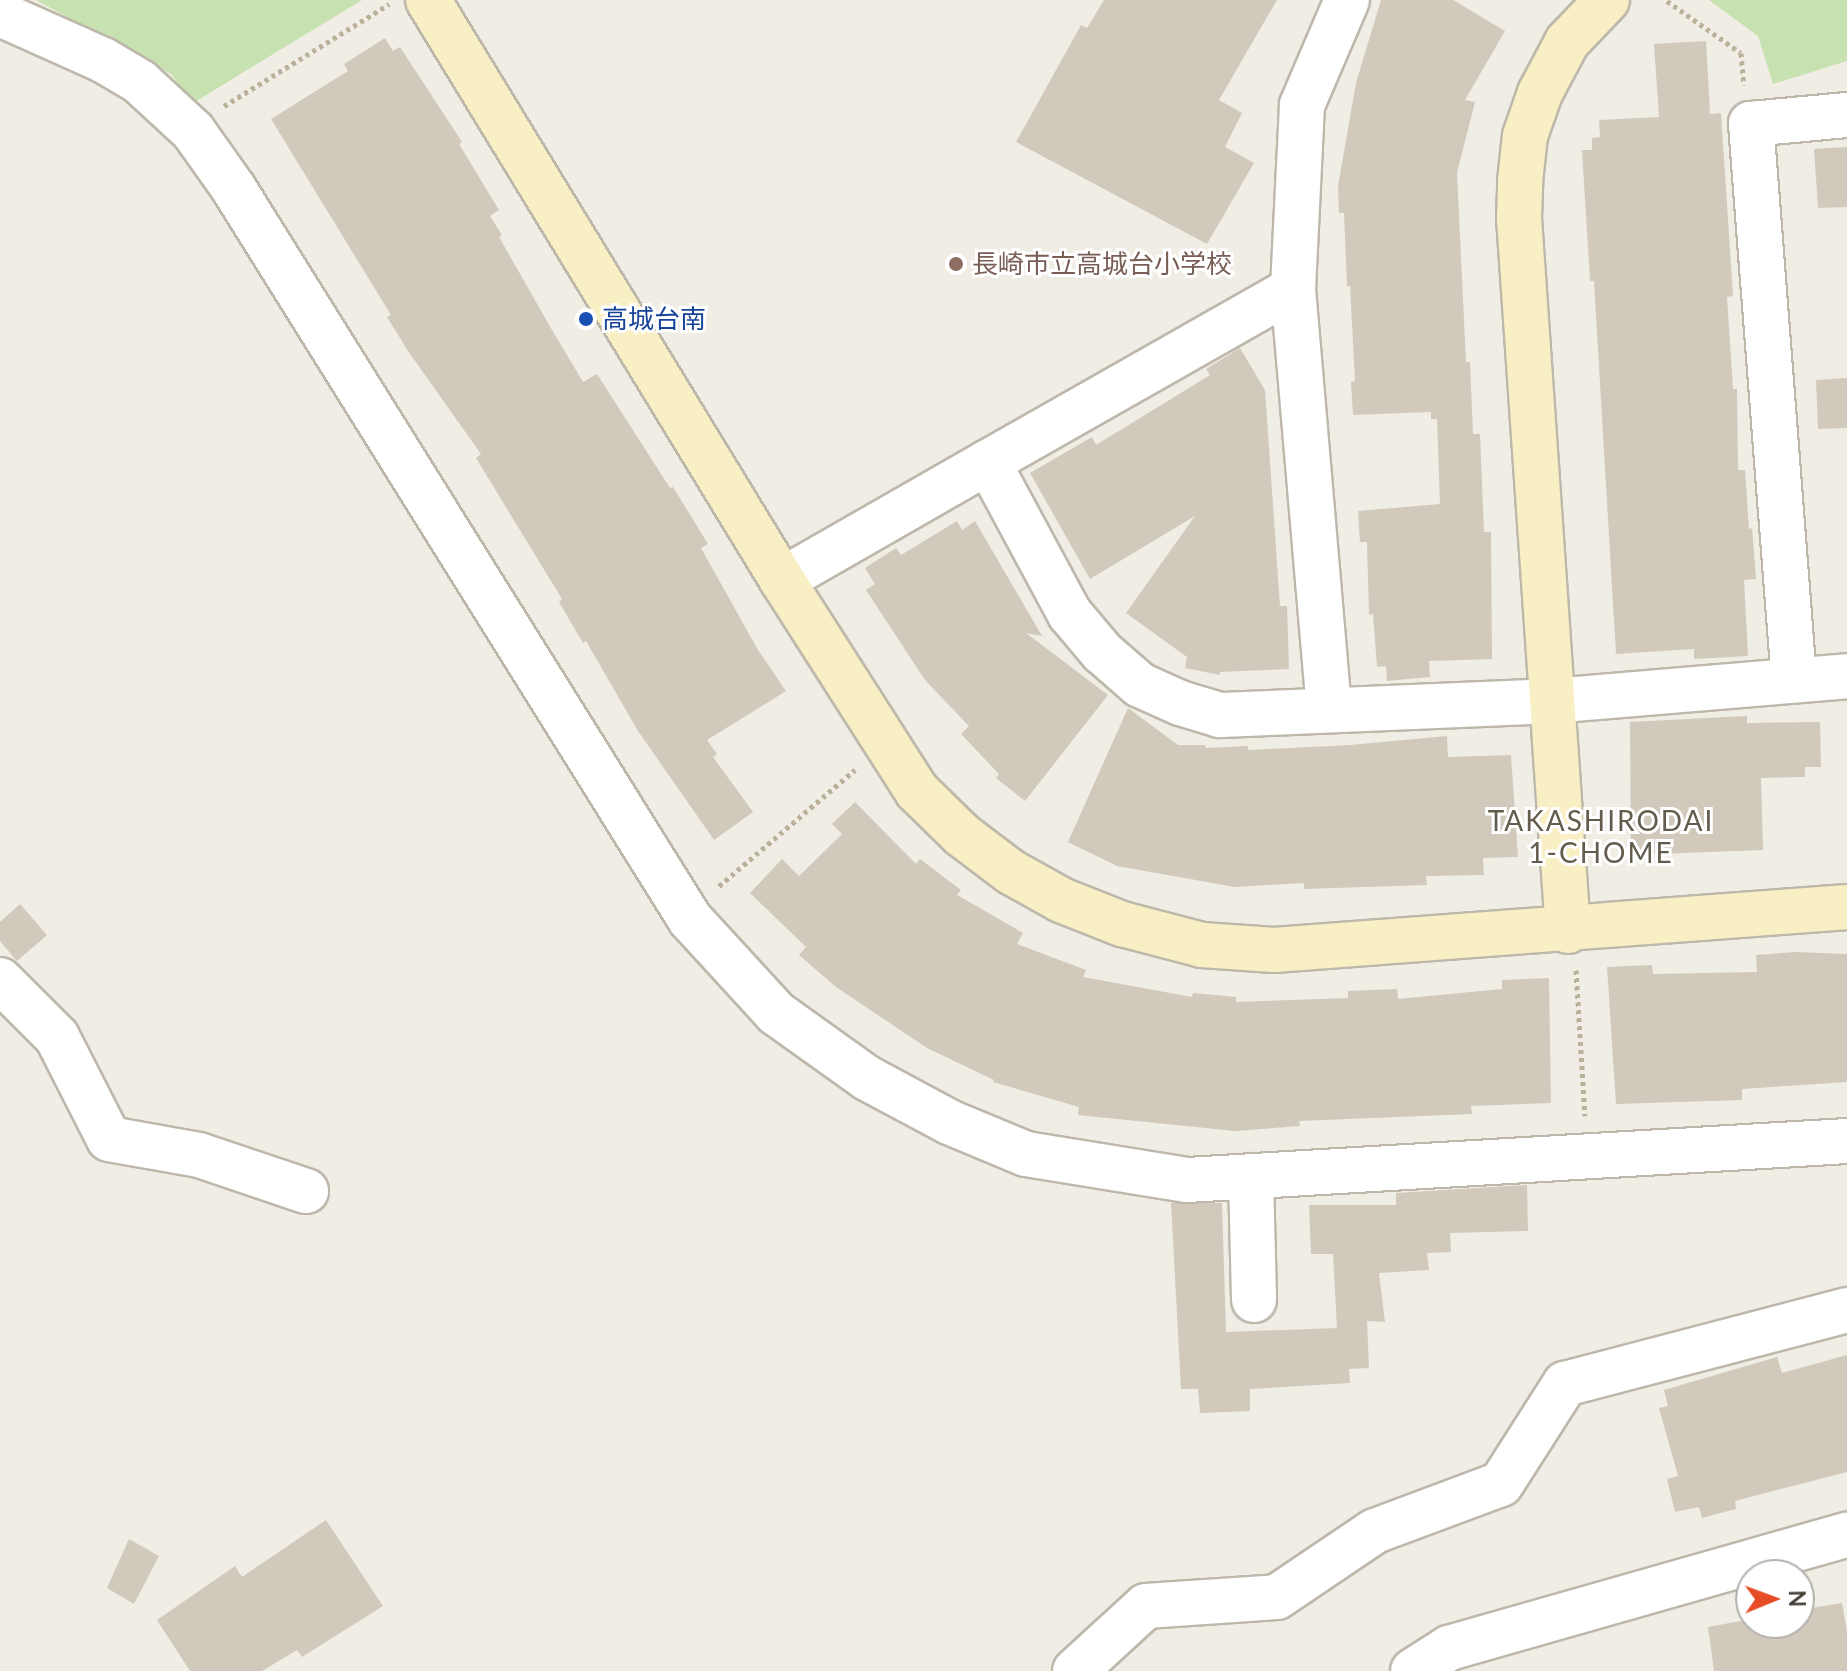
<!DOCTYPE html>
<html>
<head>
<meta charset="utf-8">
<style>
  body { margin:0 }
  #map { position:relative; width:1847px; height:1671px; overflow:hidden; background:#f0ede4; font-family:Lato,"Noto Sans JP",sans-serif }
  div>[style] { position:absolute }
  .green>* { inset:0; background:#c8e1b0 }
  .building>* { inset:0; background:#d1c9bb }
  .path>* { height:5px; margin-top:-2.5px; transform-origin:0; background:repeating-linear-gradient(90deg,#bbb19a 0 4px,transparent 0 8px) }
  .roads { filter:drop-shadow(2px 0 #beb8ab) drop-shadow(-2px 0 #beb8ab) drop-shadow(0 2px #beb8ab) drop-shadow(0 -2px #beb8ab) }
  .street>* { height:44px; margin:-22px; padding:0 22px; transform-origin:22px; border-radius:22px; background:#fff }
  .secondary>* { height:44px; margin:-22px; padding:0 22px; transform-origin:22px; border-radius:22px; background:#f9efc5 }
  .dots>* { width:22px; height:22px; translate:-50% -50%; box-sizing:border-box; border:4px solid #fff; border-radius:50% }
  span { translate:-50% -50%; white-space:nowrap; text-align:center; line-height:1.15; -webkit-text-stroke:6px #fff; paint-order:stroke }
  .education-label { font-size:26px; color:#785e54 }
  .left { translate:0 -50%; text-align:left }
  .transit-label { font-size:26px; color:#164399 }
  .neighbourhood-label { font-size:28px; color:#635c4d; letter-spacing:2px }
  .north { position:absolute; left:1735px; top:1559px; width:80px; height:80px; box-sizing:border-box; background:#fff; border:2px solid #b3b1ae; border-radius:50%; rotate:89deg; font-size:22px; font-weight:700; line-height:32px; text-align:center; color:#423d35 }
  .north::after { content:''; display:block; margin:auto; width:28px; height:36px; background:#e64d26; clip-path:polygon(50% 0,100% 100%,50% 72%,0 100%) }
</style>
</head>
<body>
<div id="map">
  <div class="green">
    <i style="clip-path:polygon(36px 0,362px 0,193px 103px,171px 74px)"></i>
    <i style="clip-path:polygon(1709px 0,1847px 0,1847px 61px,1773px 84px,1758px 36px)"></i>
  </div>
  <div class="building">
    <i style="clip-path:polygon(1104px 0,1277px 0,1219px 100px,1242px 113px,1225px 147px,1254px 163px,1207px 244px,1016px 142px,1081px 25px,1087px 28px)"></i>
    <i style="clip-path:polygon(1381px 0,1453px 0,1505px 31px,1465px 100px,1475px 102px,1457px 173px,1466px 362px,1470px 362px,1473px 434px,1480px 434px,1484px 532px,1491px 532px,1492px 659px,1429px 661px,1430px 677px,1387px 681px,1386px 666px,1377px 667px,1373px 614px,1369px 615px,1367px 542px,1360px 542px,1358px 511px,1440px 504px,1437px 419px,1431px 419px,1431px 412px,1353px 415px,1351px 382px,1355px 381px,1350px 286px,1347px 286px,1344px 213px,1339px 213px,1338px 186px,1356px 83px)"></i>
    <i style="clip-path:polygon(385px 38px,393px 51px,400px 47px,462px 142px,459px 144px,499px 210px,490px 216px,502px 235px,499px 237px,552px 330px,583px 382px,597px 374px,670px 488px,673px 487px,708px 544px,701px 548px,758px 650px,786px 691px,707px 740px,717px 754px,713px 757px,753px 812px,714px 840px,638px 731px,586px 641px,583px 643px,559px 602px,562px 599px,476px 458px,481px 454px,408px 351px,387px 317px,391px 315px,271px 119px,348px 71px,344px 64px)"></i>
    <i style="clip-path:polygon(1706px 41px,1710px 114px,1721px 113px,1733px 296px,1727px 297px,1733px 389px,1737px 389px,1738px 470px,1745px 470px,1749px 529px,1752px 528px,1756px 579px,1744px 580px,1748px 656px,1694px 659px,1694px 649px,1616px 654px,1594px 281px,1590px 281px,1582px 150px,1592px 150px,1592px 138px,1600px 137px,1599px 120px,1659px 117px,1654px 44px)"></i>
    <i style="clip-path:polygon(1847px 147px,1847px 207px,1818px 208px,1814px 149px)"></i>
    <i style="clip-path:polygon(1240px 348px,1265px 390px,1280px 606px,1287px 606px,1289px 669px,1220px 672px,1220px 675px,1185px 668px,1187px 657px,1126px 613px,1195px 516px,1090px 579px,1030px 473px,1092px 437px,1096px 445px,1210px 375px,1206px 369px)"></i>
    <i style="clip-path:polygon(1847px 378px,1847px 428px,1818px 429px,1816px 380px)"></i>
    <i style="clip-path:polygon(957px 521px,962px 530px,975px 521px,1042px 636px,1026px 633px,1108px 695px,1025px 801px,996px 778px,999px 774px,961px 734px,969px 726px,925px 680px,866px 590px,875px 584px,865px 568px,896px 548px,901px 555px)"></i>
    <i style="clip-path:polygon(1128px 708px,1178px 745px,1205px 745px,1206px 748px,1248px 746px,1248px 750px,1350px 745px,1447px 736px,1448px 757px,1511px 755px,1518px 857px,1483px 858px,1484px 875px,1426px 876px,1427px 885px,1304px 889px,1304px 883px,1235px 887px,1117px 866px,1068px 842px)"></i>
    <i style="clip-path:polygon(1747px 716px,1747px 723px,1820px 722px,1821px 767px,1805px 767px,1805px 777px,1761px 778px,1763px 850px,1631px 855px,1630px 722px)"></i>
    <i style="clip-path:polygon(855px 802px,916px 864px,920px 859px,961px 890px,957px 895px,1023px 933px,1017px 944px,1086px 970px,1083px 977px,1192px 997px,1193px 993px,1236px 997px,1236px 1002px,1348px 998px,1348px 991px,1397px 989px,1398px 999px,1502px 989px,1502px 980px,1549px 978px,1551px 1103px,1471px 1106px,1472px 1114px,1299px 1121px,1300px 1126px,1235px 1131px,1078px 1115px,1079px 1107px,993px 1082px,994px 1080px,927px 1048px,836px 987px,799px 955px,806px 947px,750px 893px,782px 859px,799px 876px,842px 834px,832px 824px)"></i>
    <i style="clip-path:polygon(20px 904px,47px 935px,17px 961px,0 941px,0 922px)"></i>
    <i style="clip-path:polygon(1796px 952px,1847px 954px,1847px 1082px,1742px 1089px,1742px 1100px,1616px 1104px,1607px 967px,1652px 965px,1653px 974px,1757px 972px,1756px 955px)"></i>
    <i style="clip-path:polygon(1527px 1185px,1528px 1231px,1450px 1233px,1451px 1252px,1427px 1253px,1429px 1270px,1379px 1273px,1385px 1322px,1367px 1321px,1369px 1368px,1349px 1369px,1350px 1383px,1250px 1389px,1250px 1411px,1200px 1413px,1198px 1389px,1181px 1389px,1171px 1203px,1222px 1203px,1226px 1332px,1337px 1328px,1333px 1254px,1311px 1254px,1309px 1205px,1396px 1205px,1396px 1193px)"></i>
    <i style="clip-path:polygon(1847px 1355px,1847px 1472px,1735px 1501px,1736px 1509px,1702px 1518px,1699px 1507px,1675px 1512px,1667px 1479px,1678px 1476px,1659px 1408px,1668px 1406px,1664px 1390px,1777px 1357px,1782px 1373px)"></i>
    <i style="clip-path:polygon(326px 1520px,383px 1606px,302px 1657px,297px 1650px,262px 1671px,190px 1671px,157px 1620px,235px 1566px,242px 1577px)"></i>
    <i style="clip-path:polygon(129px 1539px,159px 1556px,134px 1604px,107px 1588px)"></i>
    <i style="clip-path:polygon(1842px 1603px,1847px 1632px,1847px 1671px,1714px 1671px,1708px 1627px,1751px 1619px,1751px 1623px,1799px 1623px,1799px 1610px)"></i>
  </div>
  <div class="path">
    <i style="left:1667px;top:1px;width:90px;rotate:35.1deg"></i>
    <i style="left:1741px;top:53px;width:32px;rotate:85deg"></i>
    <i style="left:224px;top:106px;width:194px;rotate:-31.7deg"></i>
    <i style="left:719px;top:886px;width:179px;rotate:-40.5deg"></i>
    <i style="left:1576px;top:970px;width:146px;rotate:86.5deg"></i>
  </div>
  <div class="roads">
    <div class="street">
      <i style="left:0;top:14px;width:113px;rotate:24.1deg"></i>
      <i style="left:103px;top:60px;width:43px;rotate:30.7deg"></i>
      <i style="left:140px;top:82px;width:72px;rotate:42.8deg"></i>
      <i style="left:193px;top:131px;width:71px;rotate:54.7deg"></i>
      <i style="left:234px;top:189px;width:861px;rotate:58.01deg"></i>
      <i style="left:690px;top:919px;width:127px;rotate:47.5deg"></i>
      <i style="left:776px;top:1013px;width:112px;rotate:35.5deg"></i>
      <i style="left:867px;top:1078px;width:93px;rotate:28.2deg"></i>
      <i style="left:949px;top:1122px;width:83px;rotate:22.6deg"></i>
      <i style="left:1026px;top:1154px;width:163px;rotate:9.2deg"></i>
      <i style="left:1187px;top:1180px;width:661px;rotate:-3.38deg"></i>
      <i style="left:1293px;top:289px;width:351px;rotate:150.4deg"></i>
      <i style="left:988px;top:462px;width:173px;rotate:61.7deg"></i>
      <i style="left:1070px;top:614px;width:50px;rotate:49.9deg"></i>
      <i style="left:1102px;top:652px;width:50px;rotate:41deg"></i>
      <i style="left:1140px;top:685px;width:44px;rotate:24.2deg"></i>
      <i style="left:1180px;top:703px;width:42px;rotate:16.7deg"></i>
      <i style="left:1220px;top:715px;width:331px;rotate:-2.4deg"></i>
      <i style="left:1551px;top:701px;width:297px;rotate:-4.8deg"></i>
      <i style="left:782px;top:580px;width:237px;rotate:-29.8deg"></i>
      <i style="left:1794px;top:680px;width:558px;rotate:-94.42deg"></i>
      <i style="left:1751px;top:124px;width:96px;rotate:-5.4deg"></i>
      <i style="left:1329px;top:709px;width:422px;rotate:-94.9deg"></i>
      <i style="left:1293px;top:289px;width:184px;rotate:-87.2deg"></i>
      <i style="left:1302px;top:105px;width:114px;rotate:-66.8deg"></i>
      <i style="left:0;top:980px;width:81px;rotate:45deg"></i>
      <i style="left:57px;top:1037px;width:114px;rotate:63deg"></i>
      <i style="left:109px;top:1139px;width:91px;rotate:10.1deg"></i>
      <i style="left:199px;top:1155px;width:113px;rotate:18.6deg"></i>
      <i style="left:1251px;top:1176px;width:124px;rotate:88.6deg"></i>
      <i style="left:1075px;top:1671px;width:96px;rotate:-42.5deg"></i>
      <i style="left:1146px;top:1606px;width:131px;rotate:-3.9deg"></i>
      <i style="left:1277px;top:1597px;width:118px;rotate:-34deg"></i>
      <i style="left:1375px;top:1531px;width:134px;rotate:-20.5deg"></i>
      <i style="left:1501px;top:1484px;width:119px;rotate:-57.4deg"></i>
      <i style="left:1565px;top:1384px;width:292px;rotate:-14.7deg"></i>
      <i style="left:1413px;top:1671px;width:43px;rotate:-32.6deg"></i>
      <i style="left:1449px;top:1648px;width:414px;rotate:-15.9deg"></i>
    </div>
    <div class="secondary">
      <i style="left:428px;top:0;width:679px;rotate:58.6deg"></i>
      <i style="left:782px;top:580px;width:250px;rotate:57.4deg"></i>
      <i style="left:917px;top:791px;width:63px;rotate:44.4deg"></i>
      <i style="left:962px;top:835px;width:61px;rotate:37.1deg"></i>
      <i style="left:1011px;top:872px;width:57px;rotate:29.2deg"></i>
      <i style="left:1061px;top:900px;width:66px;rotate:21.5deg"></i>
      <i style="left:1122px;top:924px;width:83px;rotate:14.7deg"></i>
      <i style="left:1202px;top:945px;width:72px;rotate:4deg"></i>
      <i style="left:1274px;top:950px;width:575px;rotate:-4.29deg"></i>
      <i style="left:1568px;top:931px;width:715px;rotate:-93.93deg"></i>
      <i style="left:1519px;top:218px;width:37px;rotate:-88deg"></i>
      <i style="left:1520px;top:181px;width:45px;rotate:-83.7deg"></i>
      <i style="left:1525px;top:136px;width:46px;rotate:-70.8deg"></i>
      <i style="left:1540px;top:93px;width:58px;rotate:-62.1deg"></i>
      <i style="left:1567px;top:42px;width:58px;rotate:-46.4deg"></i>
    </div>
  </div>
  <div class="dots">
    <i style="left:956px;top:264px;background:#8d6e63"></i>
    <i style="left:586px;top:319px;background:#1a4fb4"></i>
  </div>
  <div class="education-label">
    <span class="left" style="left:972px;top:264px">長崎市立高城台小学校</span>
  </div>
  <div class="transit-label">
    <span class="left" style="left:602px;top:319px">高城台南</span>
  </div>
  <div class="neighbourhood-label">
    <span style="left:1601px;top:836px">TAKASHIRODAI<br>1-CHOME</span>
  </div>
  <div class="north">N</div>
</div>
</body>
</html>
